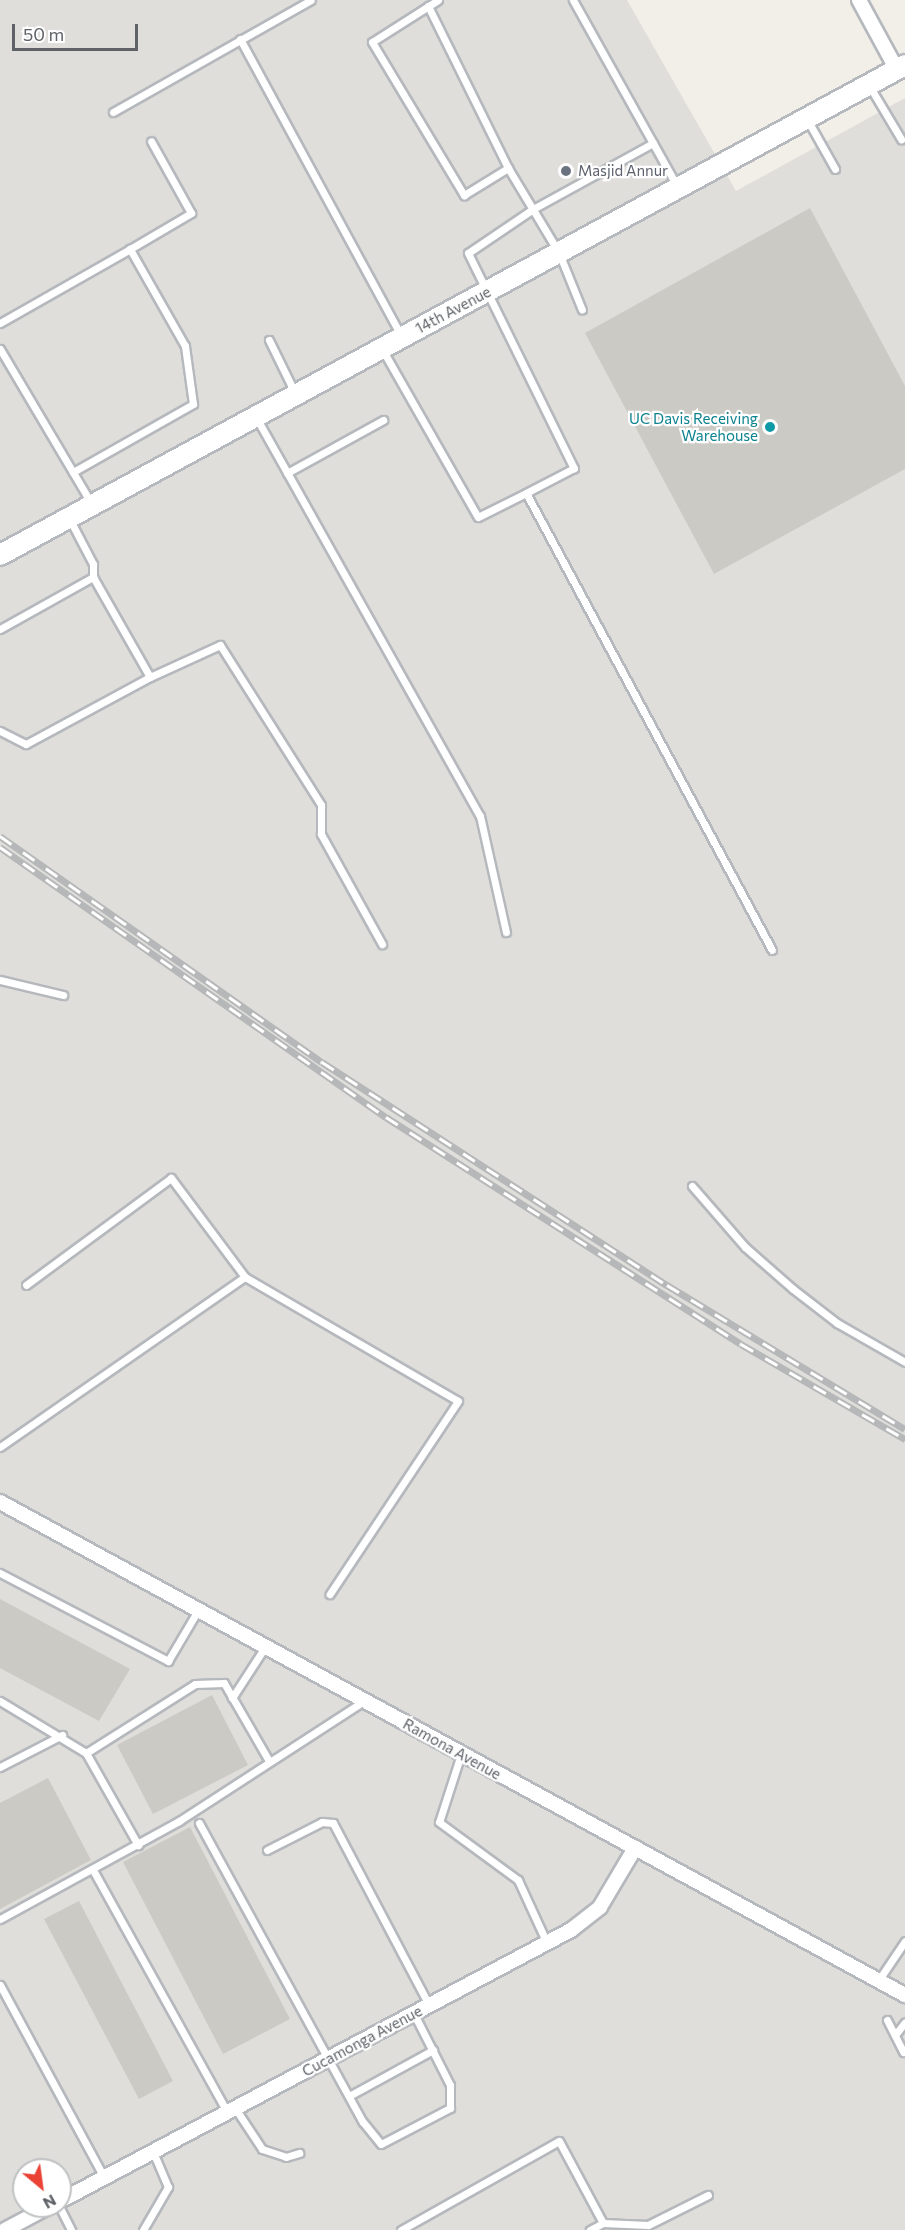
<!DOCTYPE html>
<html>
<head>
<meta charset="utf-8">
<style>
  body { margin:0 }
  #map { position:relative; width:905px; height:2230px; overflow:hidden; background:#f1efe8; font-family:Commissioner,sans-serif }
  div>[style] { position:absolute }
  .industrial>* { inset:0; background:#e0deda }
  .building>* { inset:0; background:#cccac5 }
  .roads { filter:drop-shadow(2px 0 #b5b8bc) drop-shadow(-2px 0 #b5b8bc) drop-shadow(0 2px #b5b8bc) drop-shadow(0 -2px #b5b8bc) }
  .lane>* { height:7px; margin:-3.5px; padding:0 3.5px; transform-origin:3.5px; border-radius:3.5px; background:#fff }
  .street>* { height:14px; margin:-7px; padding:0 7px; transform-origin:7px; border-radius:7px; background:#fff }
  .secondary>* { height:20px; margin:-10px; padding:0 10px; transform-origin:10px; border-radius:10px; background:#fff }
  .rail>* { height:7px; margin-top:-3.5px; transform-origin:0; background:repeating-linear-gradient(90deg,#fff 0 14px,#b6b7b8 0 28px); box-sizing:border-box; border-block:2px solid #b6b7b8 }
  .dots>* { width:16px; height:16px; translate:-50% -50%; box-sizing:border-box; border:3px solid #fff; border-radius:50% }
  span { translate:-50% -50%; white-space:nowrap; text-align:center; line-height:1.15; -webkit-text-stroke:4.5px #fff; paint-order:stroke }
  .worship-label { font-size:15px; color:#5b616d }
  .left { translate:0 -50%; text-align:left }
  .street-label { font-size:15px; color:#5f6368 }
  .culture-label { font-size:15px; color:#0d838f }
  .right { translate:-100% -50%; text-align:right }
  .north { position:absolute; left:12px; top:2158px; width:60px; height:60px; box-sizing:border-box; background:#fff; border:2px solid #bfc1c3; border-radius:50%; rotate:151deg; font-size:16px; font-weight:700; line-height:24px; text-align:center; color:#5f6368 }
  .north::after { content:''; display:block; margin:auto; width:21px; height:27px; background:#ea4335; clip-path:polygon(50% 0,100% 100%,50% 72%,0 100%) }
  .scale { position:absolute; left:12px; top:24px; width:126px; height:27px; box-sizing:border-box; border:3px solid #5f6368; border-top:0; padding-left:8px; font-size:18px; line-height:21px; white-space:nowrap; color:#5f6368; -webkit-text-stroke:4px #fff; paint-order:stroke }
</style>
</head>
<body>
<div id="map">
  <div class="industrial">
    <i style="clip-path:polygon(evenodd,0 0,627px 0,736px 191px,905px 98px,905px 2230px,0 2230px,0 0,24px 2170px,60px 2170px,60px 2206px,24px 2206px,24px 2170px)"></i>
  </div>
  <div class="building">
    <i style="clip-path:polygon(810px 208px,905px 386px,905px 469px,714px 574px,585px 333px)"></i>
    <i style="clip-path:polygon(0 1599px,130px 1669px,99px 1721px,0 1668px)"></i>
    <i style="clip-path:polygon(212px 1695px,248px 1765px,153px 1814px,117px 1745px)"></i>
    <i style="clip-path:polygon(48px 1778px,91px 1860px,0 1909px,0 1803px)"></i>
    <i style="clip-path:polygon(190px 1827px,290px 2019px,223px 2054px,123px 1862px)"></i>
    <i style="clip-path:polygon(79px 1901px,173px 2081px,139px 2099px,44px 1919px)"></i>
  </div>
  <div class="roads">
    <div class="lane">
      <i style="left:438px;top:0;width:78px;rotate:147.5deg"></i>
      <i style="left:372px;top:42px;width:179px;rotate:59deg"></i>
      <i style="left:464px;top:195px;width:52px;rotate:-31.5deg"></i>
      <i style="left:573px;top:0;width:213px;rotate:60.8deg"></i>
      <i style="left:428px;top:6px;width:181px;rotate:63.7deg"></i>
      <i style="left:508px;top:168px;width:99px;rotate:59deg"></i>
      <i style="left:559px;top:253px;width:61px;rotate:68deg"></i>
      <i style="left:240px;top:39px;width:337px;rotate:61.5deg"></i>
      <i style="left:870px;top:87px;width:61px;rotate:59.2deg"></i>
      <i style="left:113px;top:112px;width:227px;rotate:-29.5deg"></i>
      <i style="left:808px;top:121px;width:55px;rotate:60.6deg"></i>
      <i style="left:653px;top:143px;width:137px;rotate:151.2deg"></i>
      <i style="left:533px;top:209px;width:78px;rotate:145.9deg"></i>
      <i style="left:468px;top:253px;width:240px;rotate:63.8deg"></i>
      <i style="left:574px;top:468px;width:54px;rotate:152.5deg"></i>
      <i style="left:526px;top:493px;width:519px;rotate:61.71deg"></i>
      <i style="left:0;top:323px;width:150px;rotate:-29.6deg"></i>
      <i style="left:269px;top:340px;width:59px;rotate:63.9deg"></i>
      <i style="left:0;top:349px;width:179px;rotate:59.4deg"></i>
      <i style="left:382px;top:349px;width:193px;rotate:60.3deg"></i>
      <i style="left:478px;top:517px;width:54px;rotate:-26.6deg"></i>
      <i style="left:257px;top:419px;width:455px;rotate:60.7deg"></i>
      <i style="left:480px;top:816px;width:119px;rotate:77.4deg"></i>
      <i style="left:73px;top:472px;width:138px;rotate:-29.5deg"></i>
      <i style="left:193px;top:404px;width:59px;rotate:-97.9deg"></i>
      <i style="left:185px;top:346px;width:112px;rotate:-119.6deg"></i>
      <i style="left:130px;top:249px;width:71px;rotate:-30.5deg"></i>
      <i style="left:191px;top:213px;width:82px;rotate:-119.1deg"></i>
      <i style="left:287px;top:473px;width:110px;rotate:-28.9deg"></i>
      <i style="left:0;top:629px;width:107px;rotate:-29.2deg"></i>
      <i style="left:93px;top:577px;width:13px;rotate:-90deg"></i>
      <i style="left:93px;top:564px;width:50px;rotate:-117.6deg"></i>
      <i style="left:150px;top:677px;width:77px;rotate:-24.6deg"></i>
      <i style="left:220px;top:645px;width:189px;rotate:57.7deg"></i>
      <i style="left:321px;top:805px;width:29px;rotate:90deg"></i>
      <i style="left:321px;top:834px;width:126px;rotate:61deg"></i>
      <i style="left:0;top:731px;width:29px;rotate:27deg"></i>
      <i style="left:26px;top:744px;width:141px;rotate:-28.4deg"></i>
      <i style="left:150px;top:677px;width:115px;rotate:-119.7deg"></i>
      <i style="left:0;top:980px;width:65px;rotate:13.4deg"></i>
      <i style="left:692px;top:1186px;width:81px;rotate:49deg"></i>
      <i style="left:745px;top:1247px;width:64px;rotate:41.2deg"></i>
      <i style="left:793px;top:1289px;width:56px;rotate:37.7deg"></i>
      <i style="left:837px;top:1323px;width:78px;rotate:29.8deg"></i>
      <i style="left:245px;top:1277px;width:246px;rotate:30.2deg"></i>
      <i style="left:458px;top:1401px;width:232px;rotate:123.6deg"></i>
      <i style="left:0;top:1447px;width:298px;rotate:-34.8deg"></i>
      <i style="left:245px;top:1277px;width:124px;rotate:-126.8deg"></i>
      <i style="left:171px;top:1178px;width:180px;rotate:143.6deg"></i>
      <i style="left:0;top:1573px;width:190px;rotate:27.6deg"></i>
      <i style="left:168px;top:1661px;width:59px;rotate:-59.5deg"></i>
      <i style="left:232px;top:1698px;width:61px;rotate:-57.1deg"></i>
      <i style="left:0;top:1701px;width:100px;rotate:31.2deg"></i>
      <i style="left:86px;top:1753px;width:106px;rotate:60.5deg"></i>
      <i style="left:86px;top:1753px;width:129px;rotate:-32.3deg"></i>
      <i style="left:195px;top:1684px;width:29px;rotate:-2deg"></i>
      <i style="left:224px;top:1683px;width:90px;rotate:60deg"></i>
      <i style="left:461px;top:1754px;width:71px;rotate:107.9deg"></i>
      <i style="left:439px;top:1822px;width:98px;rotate:36.3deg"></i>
      <i style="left:518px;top:1880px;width:69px;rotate:65.3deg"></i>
      <i style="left:0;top:1767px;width:70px;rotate:-27.3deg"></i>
      <i style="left:199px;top:1823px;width:341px;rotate:61.3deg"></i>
      <i style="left:363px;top:2122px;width:28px;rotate:51deg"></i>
      <i style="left:381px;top:2144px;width:78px;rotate:-27.6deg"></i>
      <i style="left:450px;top:2108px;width:23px;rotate:-90deg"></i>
      <i style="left:450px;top:2085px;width:80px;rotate:-116.9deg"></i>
      <i style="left:267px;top:1850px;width:62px;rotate:-27deg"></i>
      <i style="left:322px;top:1822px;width:11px;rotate:5deg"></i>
      <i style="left:333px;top:1823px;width:206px;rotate:62.2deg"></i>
      <i style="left:93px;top:1870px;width:277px;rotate:61deg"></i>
      <i style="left:0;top:1919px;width:204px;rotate:-28.7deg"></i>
      <i style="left:179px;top:1821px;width:221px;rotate:-33deg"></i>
      <i style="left:878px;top:1981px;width:48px;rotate:-56deg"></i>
      <i style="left:0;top:1985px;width:218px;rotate:61.6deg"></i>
      <i style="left:887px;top:2020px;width:36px;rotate:63deg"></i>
      <i style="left:895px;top:2035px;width:16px;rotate:-52deg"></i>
      <i style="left:349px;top:2096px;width:96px;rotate:-28.7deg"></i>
      <i style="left:235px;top:2108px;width:49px;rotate:56.6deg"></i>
      <i style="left:262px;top:2149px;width:25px;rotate:18deg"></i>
      <i style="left:286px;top:2157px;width:14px;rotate:-17deg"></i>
      <i style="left:59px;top:2206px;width:27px;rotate:63deg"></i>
      <i style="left:603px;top:2223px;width:45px;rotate:2.5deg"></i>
      <i style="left:648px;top:2225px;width:67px;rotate:-26.6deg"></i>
      <i style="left:143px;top:2230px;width:50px;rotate:-59.8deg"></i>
      <i style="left:168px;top:2187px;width:38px;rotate:-113deg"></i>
      <i style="left:401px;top:2230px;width:181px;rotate:-29.4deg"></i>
      <i style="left:559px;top:2141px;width:93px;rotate:61.8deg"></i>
      <i style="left:603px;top:2223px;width:15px;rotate:152deg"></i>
    </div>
    <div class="street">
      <i style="left:859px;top:0;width:80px;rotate:61.5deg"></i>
      <i style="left:0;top:1502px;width:1031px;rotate:28.58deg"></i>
      <i style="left:60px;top:2201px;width:578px;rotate:-27.94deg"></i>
      <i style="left:571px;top:1930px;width:37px;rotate:-38deg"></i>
      <i style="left:600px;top:1907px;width:69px;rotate:-59.3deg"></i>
      <i style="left:5px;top:2230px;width:51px;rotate:-28.1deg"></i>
    </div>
    <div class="secondary">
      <i style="left:0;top:555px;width:1029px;rotate:-28.43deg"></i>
    </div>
  </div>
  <div class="rail">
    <i style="left:0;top:836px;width:393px;rotate:35.1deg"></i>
    <i style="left:322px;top:1062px;width:411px;rotate:32.9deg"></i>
    <i style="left:667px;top:1285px;width:278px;rotate:31.2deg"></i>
    <i style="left:0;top:847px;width:471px;rotate:35deg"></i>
    <i style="left:386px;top:1117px;width:421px;rotate:32.6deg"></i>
    <i style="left:741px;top:1344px;width:190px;rotate:30.1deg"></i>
  </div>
  <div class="dots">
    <i style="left:566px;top:171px;background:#6b7280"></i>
    <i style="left:770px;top:427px;background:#0f9aa8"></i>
  </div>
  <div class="worship-label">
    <span class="left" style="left:578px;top:171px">Masjid Annur</span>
  </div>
  <div class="street-label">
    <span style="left:453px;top:310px;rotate:-28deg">14th Avenue</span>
    <span style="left:452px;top:1749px;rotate:29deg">Ramona Avenue</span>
    <span style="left:362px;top:2041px;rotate:-28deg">Cucamonga Avenue</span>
  </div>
  <div class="culture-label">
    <span class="right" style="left:758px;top:427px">UC Davis Receiving<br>Warehouse</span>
  </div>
  <div class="north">N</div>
  <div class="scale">50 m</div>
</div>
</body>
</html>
